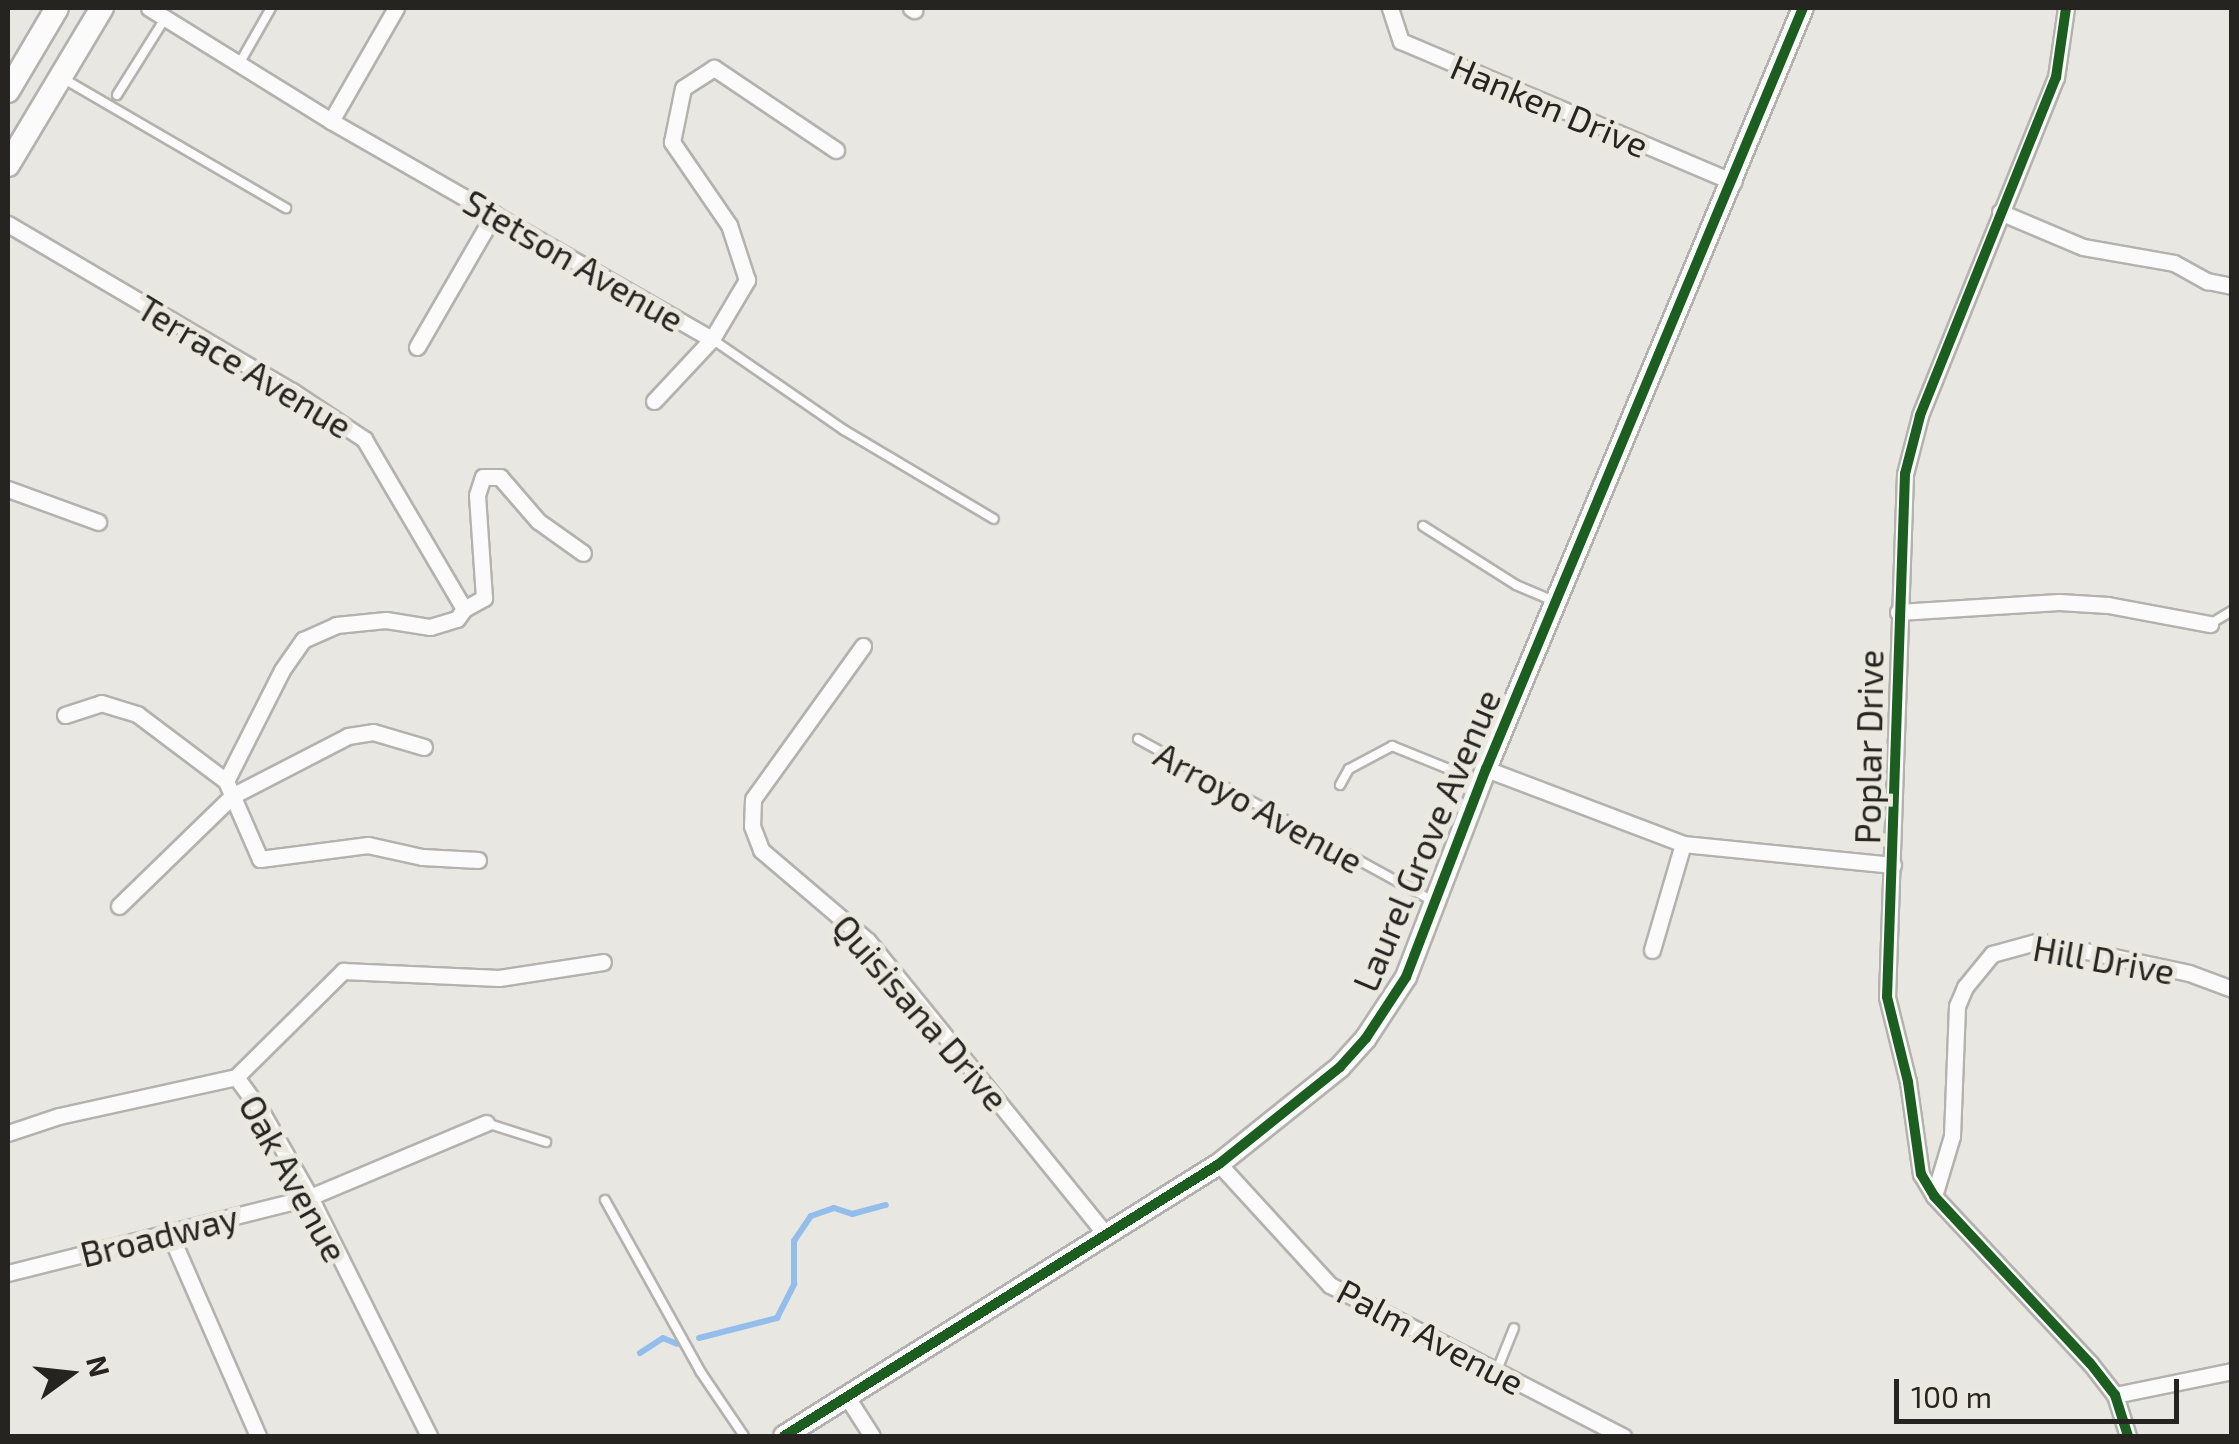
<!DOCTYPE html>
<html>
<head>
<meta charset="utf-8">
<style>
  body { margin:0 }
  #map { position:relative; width:2239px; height:1444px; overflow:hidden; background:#e8e7e2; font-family:"Exo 2",sans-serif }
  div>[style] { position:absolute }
  .stream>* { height:6px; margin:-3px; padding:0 3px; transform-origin:3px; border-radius:3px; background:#93beeb }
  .roads { filter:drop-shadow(2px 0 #b3b2ae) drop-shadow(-2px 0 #b3b2ae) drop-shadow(0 2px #b3b2ae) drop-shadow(0 -2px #b3b2ae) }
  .lane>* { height:8px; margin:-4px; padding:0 4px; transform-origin:4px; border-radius:4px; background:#fcfbfb }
  .street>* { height:15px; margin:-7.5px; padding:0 7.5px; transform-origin:7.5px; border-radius:7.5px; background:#fcfbfb }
  .secondary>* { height:20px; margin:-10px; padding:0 10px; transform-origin:10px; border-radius:10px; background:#fcfbfb }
  .primary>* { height:22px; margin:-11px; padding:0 11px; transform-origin:11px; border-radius:11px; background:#fcfbfb }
  .cycleway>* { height:10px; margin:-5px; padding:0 5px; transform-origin:5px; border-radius:5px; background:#1b5e20 }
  span { translate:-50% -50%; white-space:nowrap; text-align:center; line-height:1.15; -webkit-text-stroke:10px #ebe8df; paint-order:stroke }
  .street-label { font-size:35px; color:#252421 }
  .frame { position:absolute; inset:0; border:10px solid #252421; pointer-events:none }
  .north { position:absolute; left:20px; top:1324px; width:100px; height:100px; -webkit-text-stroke:8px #ebe8df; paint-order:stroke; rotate:75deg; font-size:28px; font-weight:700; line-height:40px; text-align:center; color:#252421 }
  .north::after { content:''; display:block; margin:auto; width:35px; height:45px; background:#252421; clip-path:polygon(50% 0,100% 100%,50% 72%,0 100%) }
  .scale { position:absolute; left:1894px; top:1379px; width:285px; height:45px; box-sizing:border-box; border:5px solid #252421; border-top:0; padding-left:12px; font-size:30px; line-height:35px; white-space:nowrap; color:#252421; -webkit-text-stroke:8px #ebe8df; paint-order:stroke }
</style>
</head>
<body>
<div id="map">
  <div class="stream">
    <i style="left:699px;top:1338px;width:81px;rotate:-14.4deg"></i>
    <i style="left:777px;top:1318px;width:38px;rotate:-63deg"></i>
    <i style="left:794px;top:1284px;width:43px;rotate:-90deg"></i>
    <i style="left:794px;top:1241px;width:30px;rotate:-56deg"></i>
    <i style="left:811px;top:1216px;width:24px;rotate:-19deg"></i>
    <i style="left:834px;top:1208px;width:19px;rotate:18deg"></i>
    <i style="left:852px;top:1214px;width:35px;rotate:-15deg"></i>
    <i style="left:640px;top:1353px;width:27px;rotate:-33deg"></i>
    <i style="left:663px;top:1338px;width:15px;rotate:23deg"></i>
  </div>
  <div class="roads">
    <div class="lane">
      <i style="left:239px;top:64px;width:64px;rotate:-60.3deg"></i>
      <i style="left:64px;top:79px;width:257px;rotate:30.2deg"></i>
      <i style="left:117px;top:95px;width:92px;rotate:-57.9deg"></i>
      <i style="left:712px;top:339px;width:160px;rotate:34.6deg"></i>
      <i style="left:844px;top:430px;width:174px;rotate:30.7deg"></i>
      <i style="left:1423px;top:526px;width:110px;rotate:32.4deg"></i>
      <i style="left:1516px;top:585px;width:39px;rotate:23deg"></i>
      <i style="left:2210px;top:624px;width:26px;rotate:-31deg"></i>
      <i style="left:1138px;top:739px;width:338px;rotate:28.8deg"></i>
      <i style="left:1340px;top:785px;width:18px;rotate:-61deg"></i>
      <i style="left:1349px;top:769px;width:49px;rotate:-28.1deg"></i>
      <i style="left:1392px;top:746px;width:96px;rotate:22deg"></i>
      <i style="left:486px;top:1123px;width:63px;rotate:17.6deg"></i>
      <i style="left:605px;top:1200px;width:196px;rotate:60.9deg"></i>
      <i style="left:700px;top:1371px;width:78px;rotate:55.9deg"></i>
      <i style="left:1497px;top:1370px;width:45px;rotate:-68deg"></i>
    </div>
    <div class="street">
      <i style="left:149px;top:8px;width:214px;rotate:31.8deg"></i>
      <i style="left:331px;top:121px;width:439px;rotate:29.8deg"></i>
      <i style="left:911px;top:8px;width:4px;rotate:34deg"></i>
      <i style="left:1390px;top:8px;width:35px;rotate:72deg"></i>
      <i style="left:1401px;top:41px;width:361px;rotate:23deg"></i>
      <i style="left:2066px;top:8px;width:70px;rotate:98.2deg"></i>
      <i style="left:2056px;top:77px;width:365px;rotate:111.9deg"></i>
      <i style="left:1920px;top:416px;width:60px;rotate:104.5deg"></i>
      <i style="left:1905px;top:474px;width:523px;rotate:91.97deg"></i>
      <i style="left:1887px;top:997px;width:88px;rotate:76.1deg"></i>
      <i style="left:1908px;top:1082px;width:93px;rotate:82deg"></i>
      <i style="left:1921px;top:1174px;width:26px;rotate:59deg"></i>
      <i style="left:1934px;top:1196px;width:229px;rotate:47deg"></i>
      <i style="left:2090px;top:1363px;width:41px;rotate:52deg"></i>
      <i style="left:2115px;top:1395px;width:43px;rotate:72.4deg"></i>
      <i style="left:331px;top:121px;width:130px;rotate:-60.1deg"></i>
      <i style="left:2000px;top:212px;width:90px;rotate:22.9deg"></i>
      <i style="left:2083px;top:247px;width:92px;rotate:10deg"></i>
      <i style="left:2174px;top:263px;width:38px;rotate:29deg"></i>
      <i style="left:2207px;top:281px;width:25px;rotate:11deg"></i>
      <i style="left:8px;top:224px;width:329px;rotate:30.5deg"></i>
      <i style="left:292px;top:391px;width:87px;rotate:33.7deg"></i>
      <i style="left:364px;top:439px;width:197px;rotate:59.5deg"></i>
      <i style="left:417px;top:347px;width:154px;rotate:-59.9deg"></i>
      <i style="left:654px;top:401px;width:85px;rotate:-46.9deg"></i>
      <i style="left:712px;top:339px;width:69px;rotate:-59.3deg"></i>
      <i style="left:747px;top:280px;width:58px;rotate:-108.1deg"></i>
      <i style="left:729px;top:225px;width:101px;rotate:-124.5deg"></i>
      <i style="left:672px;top:142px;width:55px;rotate:-78.5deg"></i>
      <i style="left:683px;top:88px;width:37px;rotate:-33deg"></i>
      <i style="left:714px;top:68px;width:147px;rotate:33.9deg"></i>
      <i style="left:8px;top:489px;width:96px;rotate:20.1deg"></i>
      <i style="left:1898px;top:612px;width:161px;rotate:-3.6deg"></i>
      <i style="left:2059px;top:602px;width:49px;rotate:3.5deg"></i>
      <i style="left:2108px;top:605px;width:104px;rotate:10.6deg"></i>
      <i style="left:863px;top:646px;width:188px;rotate:125.7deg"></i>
      <i style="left:753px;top:799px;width:27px;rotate:92deg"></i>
      <i style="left:752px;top:826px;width:26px;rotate:69deg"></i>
      <i style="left:761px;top:850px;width:140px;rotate:40.4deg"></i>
      <i style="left:868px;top:941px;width:378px;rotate:51deg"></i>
      <i style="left:65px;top:715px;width:38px;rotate:-18deg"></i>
      <i style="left:101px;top:703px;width:38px;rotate:17deg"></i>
      <i style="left:137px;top:714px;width:111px;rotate:37deg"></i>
      <i style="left:1486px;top:769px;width:211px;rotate:20.8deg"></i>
      <i style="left:1683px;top:844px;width:211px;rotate:5.7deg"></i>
      <i style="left:478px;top:860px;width:56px;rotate:-176.9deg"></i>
      <i style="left:422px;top:857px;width:55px;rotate:-167.5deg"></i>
      <i style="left:368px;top:845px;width:109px;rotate:172.6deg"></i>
      <i style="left:260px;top:859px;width:85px;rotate:-113.6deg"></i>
      <i style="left:226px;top:781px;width:124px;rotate:-63.2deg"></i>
      <i style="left:282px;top:670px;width:37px;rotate:-55deg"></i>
      <i style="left:303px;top:640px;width:36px;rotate:-24deg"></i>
      <i style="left:336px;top:625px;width:50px;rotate:-5.7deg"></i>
      <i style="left:386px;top:620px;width:45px;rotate:9deg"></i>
      <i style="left:430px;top:627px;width:28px;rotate:-17deg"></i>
      <i style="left:457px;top:619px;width:12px;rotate:-55deg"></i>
      <i style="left:464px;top:609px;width:23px;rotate:-29deg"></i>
      <i style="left:484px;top:598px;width:103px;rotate:-93.9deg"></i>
      <i style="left:477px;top:495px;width:19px;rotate:-72deg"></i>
      <i style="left:483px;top:477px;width:17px"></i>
      <i style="left:500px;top:477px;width:58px;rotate:49.2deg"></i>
      <i style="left:538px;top:521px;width:55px;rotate:35.4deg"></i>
      <i style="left:119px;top:906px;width:158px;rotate:-44.2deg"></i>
      <i style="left:232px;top:796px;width:131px;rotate:-27.3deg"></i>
      <i style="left:348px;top:736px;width:25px;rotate:-9deg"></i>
      <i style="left:373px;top:732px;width:53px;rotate:16.4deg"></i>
      <i style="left:1652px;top:950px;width:110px;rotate:-73.7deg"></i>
      <i style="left:236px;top:1077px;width:151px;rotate:-44.7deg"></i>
      <i style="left:343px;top:971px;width:156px;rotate:2.6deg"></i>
      <i style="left:499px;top:978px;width:105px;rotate:-8.7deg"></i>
      <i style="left:8px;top:1133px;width:54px;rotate:-18.4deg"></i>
      <i style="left:59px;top:1116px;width:181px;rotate:-12.4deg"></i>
      <i style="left:236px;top:1077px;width:42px;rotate:53.7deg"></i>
      <i style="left:261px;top:1111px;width:99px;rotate:60.3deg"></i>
      <i style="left:310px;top:1197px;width:267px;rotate:63.5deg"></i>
      <i style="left:1219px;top:1164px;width:164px;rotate:47.5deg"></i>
      <i style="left:1330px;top:1285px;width:330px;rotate:27.3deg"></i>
      <i style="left:1934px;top:1196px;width:63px;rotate:-73.3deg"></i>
      <i style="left:1952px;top:1136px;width:130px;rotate:-87.8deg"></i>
      <i style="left:1957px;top:1006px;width:21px;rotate:-67deg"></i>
      <i style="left:1965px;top:987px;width:43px;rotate:-50.7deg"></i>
      <i style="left:1992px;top:954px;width:49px;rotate:-15.5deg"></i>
      <i style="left:2039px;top:941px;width:153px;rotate:12deg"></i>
      <i style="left:2189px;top:973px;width:46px;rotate:20.4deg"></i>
      <i style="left:169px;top:1232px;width:223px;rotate:66.4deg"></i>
      <i style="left:8px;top:1273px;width:311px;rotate:-14.1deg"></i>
      <i style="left:310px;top:1197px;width:191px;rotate:-22.8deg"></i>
      <i style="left:2115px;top:1395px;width:119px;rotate:-11.6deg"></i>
      <i style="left:847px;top:1397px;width:46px;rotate:57.3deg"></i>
    </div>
    <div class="secondary">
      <i style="left:784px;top:1436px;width:513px;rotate:-32.02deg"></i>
      <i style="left:1219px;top:1164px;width:155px;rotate:-38.7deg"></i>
      <i style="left:1340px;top:1067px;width:39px;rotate:-48deg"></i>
      <i style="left:1366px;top:1038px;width:73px;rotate:-56.7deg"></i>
      <i style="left:1406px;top:977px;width:223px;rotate:-69deg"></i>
      <i style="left:1486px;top:769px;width:824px;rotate:-67.39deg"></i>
    </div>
    <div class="primary">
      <i style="left:8px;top:91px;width:96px;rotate:-59.4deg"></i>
      <i style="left:8px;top:165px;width:183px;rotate:-59.1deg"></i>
    </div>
  </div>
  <div class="cycleway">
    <i style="left:2066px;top:8px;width:70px;rotate:98.2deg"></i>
    <i style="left:2056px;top:77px;width:365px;rotate:111.9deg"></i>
    <i style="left:1920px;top:416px;width:60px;rotate:104.5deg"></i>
    <i style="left:1905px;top:474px;width:523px;rotate:91.97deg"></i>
    <i style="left:1887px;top:997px;width:88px;rotate:76.1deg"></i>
    <i style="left:1908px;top:1082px;width:93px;rotate:82deg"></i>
    <i style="left:1921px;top:1174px;width:26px;rotate:59deg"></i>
    <i style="left:1934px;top:1196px;width:229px;rotate:47deg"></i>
    <i style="left:2090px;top:1363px;width:41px;rotate:52deg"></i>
    <i style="left:2115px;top:1395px;width:43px;rotate:72.4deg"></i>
    <i style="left:784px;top:1436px;width:513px;rotate:-32.02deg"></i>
    <i style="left:1219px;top:1164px;width:155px;rotate:-38.7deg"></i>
    <i style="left:1340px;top:1067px;width:39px;rotate:-48deg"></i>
    <i style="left:1366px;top:1038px;width:73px;rotate:-56.7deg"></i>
    <i style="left:1406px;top:977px;width:223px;rotate:-69deg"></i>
    <i style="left:1486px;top:769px;width:824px;rotate:-67.39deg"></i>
  </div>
  <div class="street-label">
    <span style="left:1550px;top:105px;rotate:23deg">Hanken Drive</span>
    <span style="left:574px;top:260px;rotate:30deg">Stetson Avenue</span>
    <span style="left:245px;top:366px;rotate:31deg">Terrace Avenue</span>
    <span style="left:1868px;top:747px;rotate:-89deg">Poplar Drive</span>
    <span style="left:1259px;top:807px;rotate:29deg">Arroyo Avenue</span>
    <span style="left:1426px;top:840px;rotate:-67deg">Laurel Grove Avenue</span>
    <span style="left:2104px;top:959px;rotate:10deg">Hill Drive</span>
    <span style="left:921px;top:1012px;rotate:49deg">Quisisana Drive</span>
    <span style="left:294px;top:1178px;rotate:61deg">Oak Avenue</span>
    <span style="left:159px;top:1235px;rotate:-14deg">Broadway</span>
    <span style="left:1431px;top:1336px;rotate:28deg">Palm Avenue</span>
  </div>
  <div class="frame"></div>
  <div class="north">N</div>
  <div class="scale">100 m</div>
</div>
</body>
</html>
